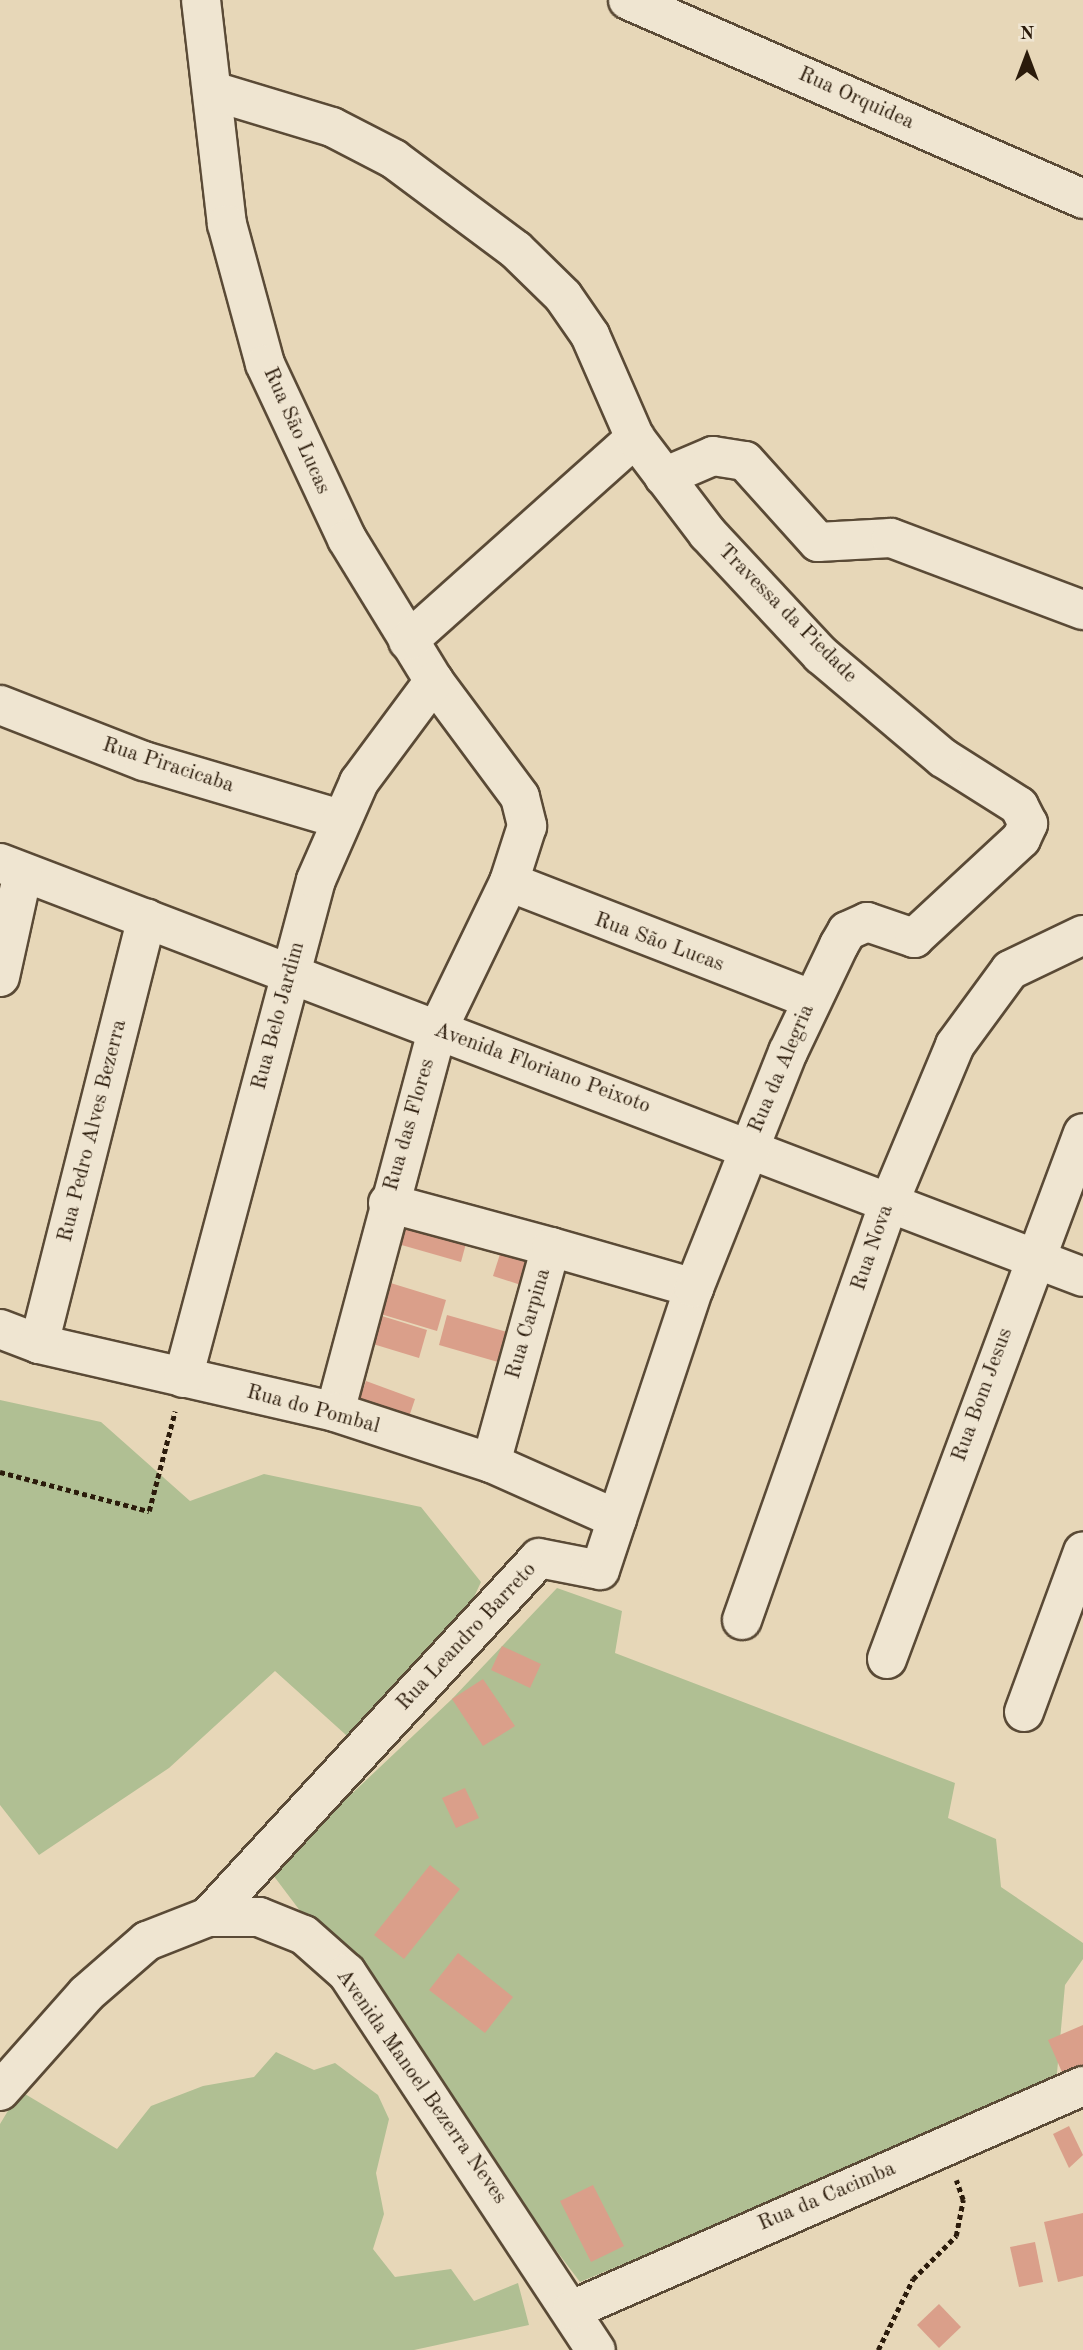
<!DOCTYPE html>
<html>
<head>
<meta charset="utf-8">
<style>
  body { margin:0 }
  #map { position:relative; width:1083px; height:2350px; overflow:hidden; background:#e7d7b8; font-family:"Old Standard TT",serif }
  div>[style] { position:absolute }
  .green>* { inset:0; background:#b0bf93 }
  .building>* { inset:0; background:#da9f8a }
  .path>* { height:4.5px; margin-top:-2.25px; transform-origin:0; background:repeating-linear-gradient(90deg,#2b1b0b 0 5px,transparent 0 8.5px) }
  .roads { filter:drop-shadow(2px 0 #5a4a36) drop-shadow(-2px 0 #5a4a36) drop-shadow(0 2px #5a4a36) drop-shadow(0 -2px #5a4a36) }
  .minor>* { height:38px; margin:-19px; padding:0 19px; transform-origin:19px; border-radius:19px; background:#efe5d1 }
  span { translate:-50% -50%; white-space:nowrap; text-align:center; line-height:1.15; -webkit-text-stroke:5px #efe5d1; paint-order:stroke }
  .street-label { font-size:21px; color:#2b1b0b }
  .north { position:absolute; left:992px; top:21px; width:70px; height:70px; -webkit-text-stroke:5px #efe5d1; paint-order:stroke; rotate:0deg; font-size:19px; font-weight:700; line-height:28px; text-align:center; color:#2b1b0b }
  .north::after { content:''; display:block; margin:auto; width:24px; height:32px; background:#2b1b0b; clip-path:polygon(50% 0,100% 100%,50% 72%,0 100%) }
</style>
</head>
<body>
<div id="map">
  <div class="green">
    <i style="clip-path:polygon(0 1400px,101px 1422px,190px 1501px,264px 1474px,421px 1507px,481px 1582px,433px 1685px,356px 1744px,275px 1671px,169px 1768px,39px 1855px,0 1805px)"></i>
    <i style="clip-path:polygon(557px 1588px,622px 1611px,615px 1653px,955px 1783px,948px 1818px,996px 1839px,1001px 1887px,1083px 1943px,1083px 1959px,1065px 1985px,1056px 2084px,580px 2282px,270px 1871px,452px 1699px)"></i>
    <i style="clip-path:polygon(276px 2052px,314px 2070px,335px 2063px,378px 2095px,389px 2119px,376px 2173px,384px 2214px,373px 2249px,395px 2277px,451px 2269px,474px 2301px,518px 2283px,529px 2325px,414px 2350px,0 2350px,0 2124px,20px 2091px,117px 2149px,151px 2106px,203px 2086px,254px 2077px)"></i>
  </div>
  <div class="building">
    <i style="clip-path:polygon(398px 1216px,468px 1236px,461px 1262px,391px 1242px)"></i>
    <i style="clip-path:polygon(501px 1251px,532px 1261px,524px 1286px,493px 1276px)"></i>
    <i style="clip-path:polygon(384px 1281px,446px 1300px,437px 1331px,374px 1312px)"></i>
    <i style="clip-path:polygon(447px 1315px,507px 1332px,498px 1362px,439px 1345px)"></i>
    <i style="clip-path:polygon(382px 1316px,427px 1330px,419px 1358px,373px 1344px)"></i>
    <i style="clip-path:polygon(366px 1381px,415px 1399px,408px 1420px,359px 1401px)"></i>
    <i style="clip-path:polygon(502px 1646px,541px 1664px,530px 1688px,491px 1670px)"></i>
    <i style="clip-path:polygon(483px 1679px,515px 1726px,483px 1746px,452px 1699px)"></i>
    <i style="clip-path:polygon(465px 1788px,479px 1818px,456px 1828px,442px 1798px)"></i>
    <i style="clip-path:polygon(430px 1865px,460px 1889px,404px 1959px,374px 1935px)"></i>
    <i style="clip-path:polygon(458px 1953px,513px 1997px,485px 2033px,429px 1990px)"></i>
    <i style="clip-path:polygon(1083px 2025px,1083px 2071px,1065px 2079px,1048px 2040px)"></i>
    <i style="clip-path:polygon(1069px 2126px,1083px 2155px,1069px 2168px,1053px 2134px)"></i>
    <i style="clip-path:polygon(593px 2185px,624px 2246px,591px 2262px,560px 2201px)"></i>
    <i style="clip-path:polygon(1083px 2213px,1083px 2276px,1058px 2282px,1044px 2222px)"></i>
    <i style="clip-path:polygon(1035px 2242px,1043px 2282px,1019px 2287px,1010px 2247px)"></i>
    <i style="clip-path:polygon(939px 2304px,961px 2327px,939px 2348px,917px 2325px)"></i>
  </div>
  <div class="path">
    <i style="left:0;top:1472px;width:154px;rotate:14.7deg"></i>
    <i style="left:149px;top:1511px;width:103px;rotate:-75.4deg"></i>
    <i style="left:878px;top:2350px;width:79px;rotate:-63.8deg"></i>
    <i style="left:913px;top:2279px;width:61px;rotate:-45deg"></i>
    <i style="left:956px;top:2236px;width:37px;rotate:-79deg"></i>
    <i style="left:963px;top:2200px;width:21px;rotate:-109deg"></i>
  </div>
  <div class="roads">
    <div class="minor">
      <i style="left:201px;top:0;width:226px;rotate:83.4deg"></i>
      <i style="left:227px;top:224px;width:145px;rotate:74.8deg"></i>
      <i style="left:265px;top:364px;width:193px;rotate:64.9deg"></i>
      <i style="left:347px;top:539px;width:167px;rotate:58.5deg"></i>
      <i style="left:434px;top:681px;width:144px;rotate:53.4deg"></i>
      <i style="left:520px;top:797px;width:30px;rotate:76deg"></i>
      <i style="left:527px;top:826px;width:59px;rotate:107.8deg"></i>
      <i style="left:509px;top:882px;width:165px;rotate:115.8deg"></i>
      <i style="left:437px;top:1031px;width:394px;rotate:105deg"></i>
      <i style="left:628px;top:0;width:497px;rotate:23.6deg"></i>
      <i style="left:664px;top:477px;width:53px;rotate:-23.2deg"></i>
      <i style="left:713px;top:456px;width:32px;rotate:9deg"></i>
      <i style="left:745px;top:461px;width:109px;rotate:48deg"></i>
      <i style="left:818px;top:542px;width:73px;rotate:-3.1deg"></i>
      <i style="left:891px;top:538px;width:205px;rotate:20.6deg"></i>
      <i style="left:408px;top:641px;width:305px;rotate:-41.8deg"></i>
      <i style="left:0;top:705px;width:155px;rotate:21.3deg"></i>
      <i style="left:144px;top:761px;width:204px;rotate:16.5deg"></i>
      <i style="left:0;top:863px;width:1159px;rotate:20.92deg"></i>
      <i style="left:509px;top:882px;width:324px;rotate:21.2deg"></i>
      <i style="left:0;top:977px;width:107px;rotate:-77.6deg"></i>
      <i style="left:388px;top:1203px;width:169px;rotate:15.1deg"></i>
      <i style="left:0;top:1329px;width:42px;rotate:21deg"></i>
      <i style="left:39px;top:1344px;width:304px;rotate:12.9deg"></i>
      <i style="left:335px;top:1412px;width:164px;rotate:18.1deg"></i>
      <i style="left:491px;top:1463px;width:138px;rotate:24deg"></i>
      <i style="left:39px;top:1344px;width:439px;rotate:-75.8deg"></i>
      <i style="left:183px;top:1378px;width:515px;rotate:-75.05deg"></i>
      <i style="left:316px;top:880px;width:107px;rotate:-66.3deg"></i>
      <i style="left:359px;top:782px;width:126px;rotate:-53.4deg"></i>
      <i style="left:491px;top:1463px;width:224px;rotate:-74.5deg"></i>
      <i style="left:551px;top:1247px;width:149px;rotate:16deg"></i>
      <i style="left:742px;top:1620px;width:442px;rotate:-70.6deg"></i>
      <i style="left:889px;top:1203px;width:171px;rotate:-67.3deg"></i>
      <i style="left:955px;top:1045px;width:93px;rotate:-53.7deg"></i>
      <i style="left:1010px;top:970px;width:81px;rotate:-25.6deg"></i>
      <i style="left:887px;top:1659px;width:561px;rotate:-69.56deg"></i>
      <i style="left:1024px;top:1712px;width:171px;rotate:-69.8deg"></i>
      <i style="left:208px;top:1917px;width:488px;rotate:-47.3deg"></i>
      <i style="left:539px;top:1558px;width:62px;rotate:11.1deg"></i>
      <i style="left:600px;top:1570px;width:297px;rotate:-71.6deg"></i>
      <i style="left:694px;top:1288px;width:254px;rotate:-68.3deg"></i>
      <i style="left:788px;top:1052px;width:119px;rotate:-64.5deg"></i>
      <i style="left:839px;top:945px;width:16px;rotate:-60deg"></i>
      <i style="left:847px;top:931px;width:22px;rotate:-24deg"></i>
      <i style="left:867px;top:922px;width:50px;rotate:18.8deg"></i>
      <i style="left:914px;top:938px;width:146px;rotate:-42.8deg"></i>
      <i style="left:1021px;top:839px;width:17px;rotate:-65deg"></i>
      <i style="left:1028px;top:824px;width:20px;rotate:-117deg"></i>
      <i style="left:1019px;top:806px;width:90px;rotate:-147.7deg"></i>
      <i style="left:943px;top:758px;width:160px;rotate:-139.8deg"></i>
      <i style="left:821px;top:655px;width:166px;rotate:-133deg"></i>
      <i style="left:708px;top:534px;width:121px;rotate:-127.2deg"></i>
      <i style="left:635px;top:438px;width:112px;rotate:-113.6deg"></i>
      <i style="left:590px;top:335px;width:47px;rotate:-124.7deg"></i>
      <i style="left:563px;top:296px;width:66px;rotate:-135.6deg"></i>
      <i style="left:516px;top:250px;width:152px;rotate:-143.3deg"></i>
      <i style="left:394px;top:159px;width:70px;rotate:-152.7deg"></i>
      <i style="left:332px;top:127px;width:121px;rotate:-163.2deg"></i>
      <i style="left:0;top:2091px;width:130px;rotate:-48.4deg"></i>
      <i style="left:86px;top:1994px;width:81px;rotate:-41deg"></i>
      <i style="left:147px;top:1941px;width:66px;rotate:-21.5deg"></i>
      <i style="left:208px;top:1917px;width:51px"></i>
      <i style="left:259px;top:1917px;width:48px;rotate:21.8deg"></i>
      <i style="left:304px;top:1935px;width:57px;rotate:41.5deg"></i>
      <i style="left:347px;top:1973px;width:452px;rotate:56.6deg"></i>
      <i style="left:572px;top:2310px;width:558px;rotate:-23.67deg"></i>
    </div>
  </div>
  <div class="street-label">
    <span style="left:856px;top:99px;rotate:24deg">Rua Orquidea</span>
    <span style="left:296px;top:431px;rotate:66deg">Rua São Lucas</span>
    <span style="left:787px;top:614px;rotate:45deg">Travessa da Piedade</span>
    <span style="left:168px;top:766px;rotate:18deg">Rua Piracicaba</span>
    <span style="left:659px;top:943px;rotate:20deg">Rua São Lucas</span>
    <span style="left:279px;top:1016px;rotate:-75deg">Rua Belo Jardim</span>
    <span style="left:542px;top:1069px;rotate:20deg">Avenida Floriano Peixoto</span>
    <span style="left:782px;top:1069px;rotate:-67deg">Rua da Alegria</span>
    <span style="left:410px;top:1125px;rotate:-74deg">Rua das Flores</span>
    <span style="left:93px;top:1131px;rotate:-76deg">Rua Pedro Alves Bezerra</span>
    <span style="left:873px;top:1248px;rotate:-71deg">Rua Nova</span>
    <span style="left:529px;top:1324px;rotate:-74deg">Rua Carpina</span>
    <span style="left:983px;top:1395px;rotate:-70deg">Rua Bom Jesus</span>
    <span style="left:313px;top:1410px;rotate:15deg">Rua do Pombal</span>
    <span style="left:467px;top:1637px;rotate:-47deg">Rua Leandro Barreto</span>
    <span style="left:421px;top:2087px;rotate:55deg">Avenida Manoel Bezerra Neves</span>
    <span style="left:827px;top:2197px;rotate:-23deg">Rua da Cacimba</span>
  </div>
  <div class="north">N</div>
</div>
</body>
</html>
